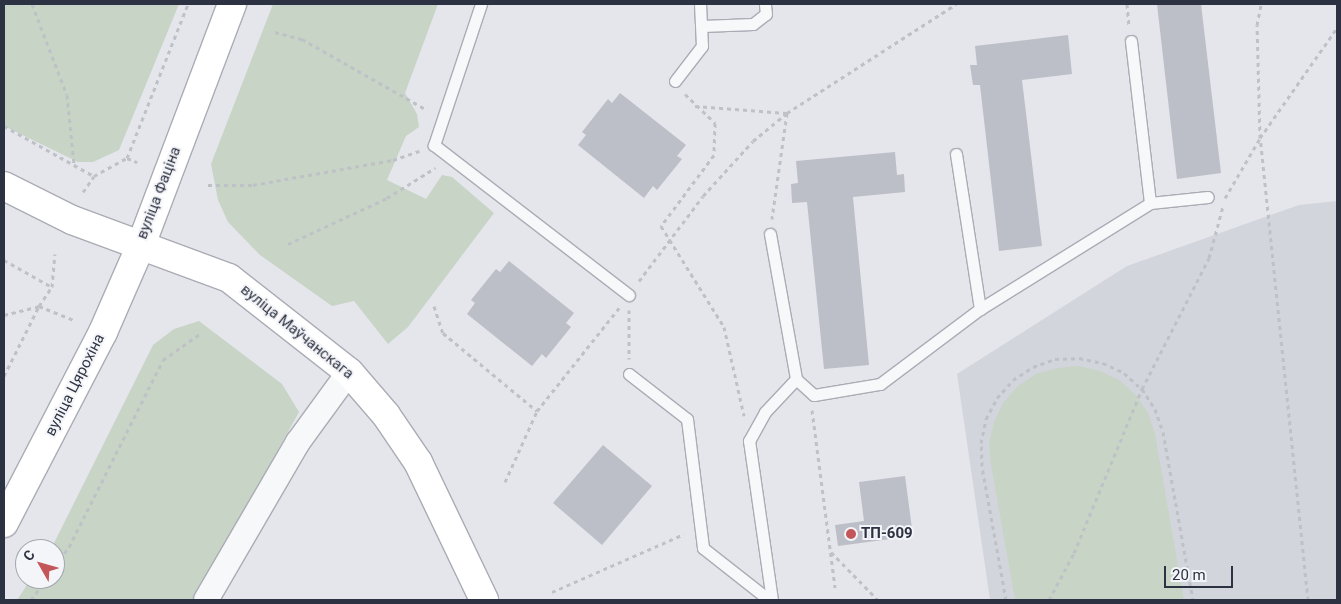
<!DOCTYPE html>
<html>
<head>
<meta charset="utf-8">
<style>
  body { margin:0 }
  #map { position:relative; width:1341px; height:604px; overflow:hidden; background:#e5e6eb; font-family:Roboto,sans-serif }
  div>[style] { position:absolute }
  .built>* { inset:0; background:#d3d5dd }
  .green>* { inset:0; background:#c8d4c6 }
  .building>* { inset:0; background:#bcbfc7 }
  .path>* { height:3px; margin-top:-1.5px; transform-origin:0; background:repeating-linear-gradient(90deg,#bec1c6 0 4px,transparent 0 8px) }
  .roads { filter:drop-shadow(1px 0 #aaacb5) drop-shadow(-1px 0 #aaacb5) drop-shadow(0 1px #aaacb5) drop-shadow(0 -1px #aaacb5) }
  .lane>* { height:11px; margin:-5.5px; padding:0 5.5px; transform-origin:5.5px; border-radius:5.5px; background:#f7f8fa }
  .street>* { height:24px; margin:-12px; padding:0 12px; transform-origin:12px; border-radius:12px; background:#f7f8fa }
  .secondary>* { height:28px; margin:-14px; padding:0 14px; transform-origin:14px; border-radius:14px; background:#fff }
  .dots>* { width:14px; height:14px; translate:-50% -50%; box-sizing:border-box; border:2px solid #f4f5f8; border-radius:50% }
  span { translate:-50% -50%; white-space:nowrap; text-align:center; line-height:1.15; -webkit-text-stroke:4px #f4f5f8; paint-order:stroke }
  .street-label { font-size:15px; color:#2d3242 }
  .poi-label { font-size:15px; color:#2d3242; font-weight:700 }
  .left { translate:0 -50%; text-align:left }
  .frame { position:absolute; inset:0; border:5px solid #2d3242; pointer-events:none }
  .north { position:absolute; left:15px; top:539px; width:50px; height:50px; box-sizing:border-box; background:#f4f5f8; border:1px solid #a4a7af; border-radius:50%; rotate:308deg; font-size:14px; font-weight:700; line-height:20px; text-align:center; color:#2d3242 }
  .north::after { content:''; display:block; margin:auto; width:18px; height:22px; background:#c35658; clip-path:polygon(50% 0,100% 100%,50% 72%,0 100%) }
  .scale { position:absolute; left:1164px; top:566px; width:69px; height:22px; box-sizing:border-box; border:2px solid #2d3242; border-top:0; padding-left:6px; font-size:15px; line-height:18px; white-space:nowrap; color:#2d3242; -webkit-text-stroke:4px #f4f5f8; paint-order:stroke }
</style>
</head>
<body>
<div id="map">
  <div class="built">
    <i style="clip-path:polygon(1337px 201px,1337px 600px,990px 600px,957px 374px,1127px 266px,1299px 205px)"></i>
  </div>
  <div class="green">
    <i style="clip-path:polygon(4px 4px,179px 4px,119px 150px,93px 162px,78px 162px,4px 126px)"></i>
    <i style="clip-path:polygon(273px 4px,438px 4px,405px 93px,417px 114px,419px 127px,406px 136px,387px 180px,426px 199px,442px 175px,452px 177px,494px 213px,408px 327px,388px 344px,354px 301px,332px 306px,260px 255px,228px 222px,218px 200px,211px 164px)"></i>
    <i style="clip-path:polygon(199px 321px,282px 384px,299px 412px,195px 600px,17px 600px,31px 579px,55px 579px,55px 549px,51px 549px,153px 345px,174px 329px)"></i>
    <i style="clip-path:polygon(1079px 366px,1100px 371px,1119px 380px,1136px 395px,1148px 413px,1155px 434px,1184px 600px,1015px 600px,991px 465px,989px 443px,994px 422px,1003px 403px,1018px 386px,1036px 374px,1057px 368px)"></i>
  </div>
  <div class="building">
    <i style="clip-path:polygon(1157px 4px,1201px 4px,1221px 173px,1177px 179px)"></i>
    <i style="clip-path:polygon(1068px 35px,1072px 74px,1022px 80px,1042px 246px,999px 251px,980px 85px,973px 85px,970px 65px,977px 65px,975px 46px)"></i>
    <i style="clip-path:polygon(620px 93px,686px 145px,677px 156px,682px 159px,657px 190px,653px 186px,644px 198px,578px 145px,586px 135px,582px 132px,608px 99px,612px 103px)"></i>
    <i style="clip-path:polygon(895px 152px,897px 175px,904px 174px,905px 192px,853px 197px,869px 365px,824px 369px,807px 202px,792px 203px,791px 184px,798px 183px,796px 161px)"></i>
    <i style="clip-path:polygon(509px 261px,574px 313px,566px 323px,571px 327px,546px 358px,542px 354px,532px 366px,467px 314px,475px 303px,471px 300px,496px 269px,500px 272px)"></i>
    <i style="clip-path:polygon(603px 445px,652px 486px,602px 545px,553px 503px)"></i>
    <i style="clip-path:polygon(905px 476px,913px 536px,838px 546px,835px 525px,864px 521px,859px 482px)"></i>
  </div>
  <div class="path">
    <i style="left:32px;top:4px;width:97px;rotate:69deg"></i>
    <i style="left:67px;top:95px;width:69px;rotate:84.2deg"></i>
    <i style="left:1127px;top:4px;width:21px;rotate:85deg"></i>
    <i style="left:275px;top:32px;width:28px;rotate:15deg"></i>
    <i style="left:302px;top:39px;width:144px;rotate:29.6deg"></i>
    <i style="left:685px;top:94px;width:42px;rotate:44deg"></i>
    <i style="left:715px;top:123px;width:32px;rotate:92deg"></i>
    <i style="left:714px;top:155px;width:89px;rotate:126.7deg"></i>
    <i style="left:661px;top:226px;width:119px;rotate:58deg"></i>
    <i style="left:724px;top:327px;width:91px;rotate:77.3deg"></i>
    <i style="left:695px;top:106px;width:92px;rotate:4.4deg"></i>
    <i style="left:787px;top:113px;width:107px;rotate:98.1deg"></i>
    <i style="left:4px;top:126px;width:103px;rotate:29.1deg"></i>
    <i style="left:127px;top:158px;width:11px;rotate:22deg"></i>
    <i style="left:208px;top:185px;width:45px"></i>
    <i style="left:253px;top:185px;width:142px;rotate:-10.1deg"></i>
    <i style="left:393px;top:160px;width:28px;rotate:-19deg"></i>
    <i style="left:83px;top:192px;width:19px;rotate:-55deg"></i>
    <i style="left:94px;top:176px;width:38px;rotate:-29deg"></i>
    <i style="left:127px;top:158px;width:166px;rotate:-68.4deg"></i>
    <i style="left:1225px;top:198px;width:69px;rotate:-59.7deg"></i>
    <i style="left:1260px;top:138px;width:113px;rotate:-91.5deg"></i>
    <i style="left:1257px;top:25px;width:21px;rotate:-79deg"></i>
    <i style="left:288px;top:244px;width:109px;rotate:-24.9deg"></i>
    <i style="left:387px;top:198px;width:57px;rotate:-32deg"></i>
    <i style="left:4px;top:260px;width:55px;rotate:29.4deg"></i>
    <i style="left:639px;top:281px;width:106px;rotate:-53deg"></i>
    <i style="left:703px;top:196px;width:74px;rotate:-47.7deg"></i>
    <i style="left:753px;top:141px;width:44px;rotate:-39.5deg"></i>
    <i style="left:787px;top:113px;width:201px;rotate:-32.8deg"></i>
    <i style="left:434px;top:306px;width:28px;rotate:72deg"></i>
    <i style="left:443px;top:333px;width:122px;rotate:39.7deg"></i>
    <i style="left:537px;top:411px;width:132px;rotate:-51.5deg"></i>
    <i style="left:629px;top:310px;width:49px;rotate:90deg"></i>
    <i style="left:4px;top:315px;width:36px;rotate:-14deg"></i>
    <i style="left:39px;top:306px;width:23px;rotate:-56deg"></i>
    <i style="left:52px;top:287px;width:33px;rotate:-85deg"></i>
    <i style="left:4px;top:376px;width:78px;rotate:-63.4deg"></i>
    <i style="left:39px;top:306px;width:37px;rotate:22deg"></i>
    <i style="left:812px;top:410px;width:179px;rotate:82.6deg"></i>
    <i style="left:505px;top:482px;width:78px;rotate:-65.7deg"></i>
    <i style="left:831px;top:552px;width:67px;rotate:45.6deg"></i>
    <i style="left:55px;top:566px;width:24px;rotate:-54deg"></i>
    <i style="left:69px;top:547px;width:209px;rotate:-63.3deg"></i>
    <i style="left:163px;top:360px;width:47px;rotate:-35.4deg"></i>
    <i style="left:552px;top:592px;width:144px;rotate:-23.7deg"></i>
    <i style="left:31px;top:600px;width:26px;rotate:-54deg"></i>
    <i style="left:1006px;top:600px;width:136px;rotate:-100.2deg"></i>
    <i style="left:982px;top:466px;width:23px;rotate:-92deg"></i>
    <i style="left:981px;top:443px;width:25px;rotate:-78deg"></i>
    <i style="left:986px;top:419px;width:24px;rotate:-62deg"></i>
    <i style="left:997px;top:398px;width:24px;rotate:-48deg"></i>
    <i style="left:1013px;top:380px;width:24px;rotate:-33deg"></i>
    <i style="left:1033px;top:367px;width:23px;rotate:-20deg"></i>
    <i style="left:1055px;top:359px;width:24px;rotate:-2deg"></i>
    <i style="left:1079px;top:358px;width:25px;rotate:12deg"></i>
    <i style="left:1103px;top:363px;width:23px;rotate:25deg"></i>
    <i style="left:1124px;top:373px;width:24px;rotate:42deg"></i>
    <i style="left:1142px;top:389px;width:24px;rotate:57deg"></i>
    <i style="left:1155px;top:409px;width:24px;rotate:71deg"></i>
    <i style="left:1163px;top:432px;width:171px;rotate:79.9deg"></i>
    <i style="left:1049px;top:600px;width:53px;rotate:-62deg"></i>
    <i style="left:1074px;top:553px;width:178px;rotate:-67.5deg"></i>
    <i style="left:1142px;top:389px;width:147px;rotate:-62.9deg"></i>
    <i style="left:1209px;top:258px;width:54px;rotate:-74.9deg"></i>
    <i style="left:1308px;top:600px;width:464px;rotate:-95.9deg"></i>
    <i style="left:1260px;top:138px;width:134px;rotate:-55deg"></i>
  </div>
  <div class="roads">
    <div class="lane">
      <i style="left:481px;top:4px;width:149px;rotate:108.4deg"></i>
      <i style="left:434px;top:145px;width:246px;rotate:37.6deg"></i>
      <i style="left:702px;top:26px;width:51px;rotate:-2.2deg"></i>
      <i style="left:753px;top:24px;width:16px;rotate:-38deg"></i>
      <i style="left:766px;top:14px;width:10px;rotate:-96deg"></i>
      <i style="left:1131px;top:41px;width:163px;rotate:83.3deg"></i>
      <i style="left:675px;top:81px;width:44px;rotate:-52.4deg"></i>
      <i style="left:702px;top:46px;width:42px;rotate:-92.7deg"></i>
      <i style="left:956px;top:154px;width:157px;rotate:81.2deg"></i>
      <i style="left:770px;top:234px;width:147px;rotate:79.8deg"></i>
      <i style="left:629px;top:374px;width:73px;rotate:37.8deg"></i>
      <i style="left:687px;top:419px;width:130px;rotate:82.9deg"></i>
      <i style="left:703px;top:548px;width:84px;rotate:38.2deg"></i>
      <i style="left:772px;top:600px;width:161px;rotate:-98.2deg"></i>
      <i style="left:749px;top:441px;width:33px;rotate:-61deg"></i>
      <i style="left:765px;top:412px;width:45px;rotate:-46.8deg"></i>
      <i style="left:796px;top:379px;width:24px;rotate:42deg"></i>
      <i style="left:814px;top:395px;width:67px;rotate:-9.5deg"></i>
      <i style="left:880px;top:384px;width:125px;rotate:-36.9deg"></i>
      <i style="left:980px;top:309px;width:200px;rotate:-31.9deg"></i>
      <i style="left:1150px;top:203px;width:58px;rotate:-5.9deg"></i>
    </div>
    <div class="street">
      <i style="left:206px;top:600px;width:183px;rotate:-59.8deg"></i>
      <i style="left:298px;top:442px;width:87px;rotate:-53.9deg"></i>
    </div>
    <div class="secondary">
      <i style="left:4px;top:186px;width:76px;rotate:26.6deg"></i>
      <i style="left:72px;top:220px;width:167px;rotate:20.3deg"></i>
      <i style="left:229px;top:278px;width:152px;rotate:38.1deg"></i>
      <i style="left:349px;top:372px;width:57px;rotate:49.3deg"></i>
      <i style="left:386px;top:415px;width:57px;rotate:55.8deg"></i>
      <i style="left:418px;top:462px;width:153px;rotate:64.4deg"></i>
      <i style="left:4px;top:523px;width:215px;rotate:-62.6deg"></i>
      <i style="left:103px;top:332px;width:95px;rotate:-66.4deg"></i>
      <i style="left:141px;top:245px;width:258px;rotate:-69.3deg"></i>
    </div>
  </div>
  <div class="dots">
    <i style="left:851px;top:534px;background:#c35658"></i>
  </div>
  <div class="street-label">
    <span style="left:159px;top:193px;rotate:-69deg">вуліца Фаціна</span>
    <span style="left:297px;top:332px;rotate:39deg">вуліца Маўчанскага</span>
    <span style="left:75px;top:385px;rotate:-63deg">вуліца Цярохіна</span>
  </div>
  <div class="poi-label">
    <span class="left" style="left:861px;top:534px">ТП-609</span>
  </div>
  <div class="frame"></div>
  <div class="north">С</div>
  <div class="scale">20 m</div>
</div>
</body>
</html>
